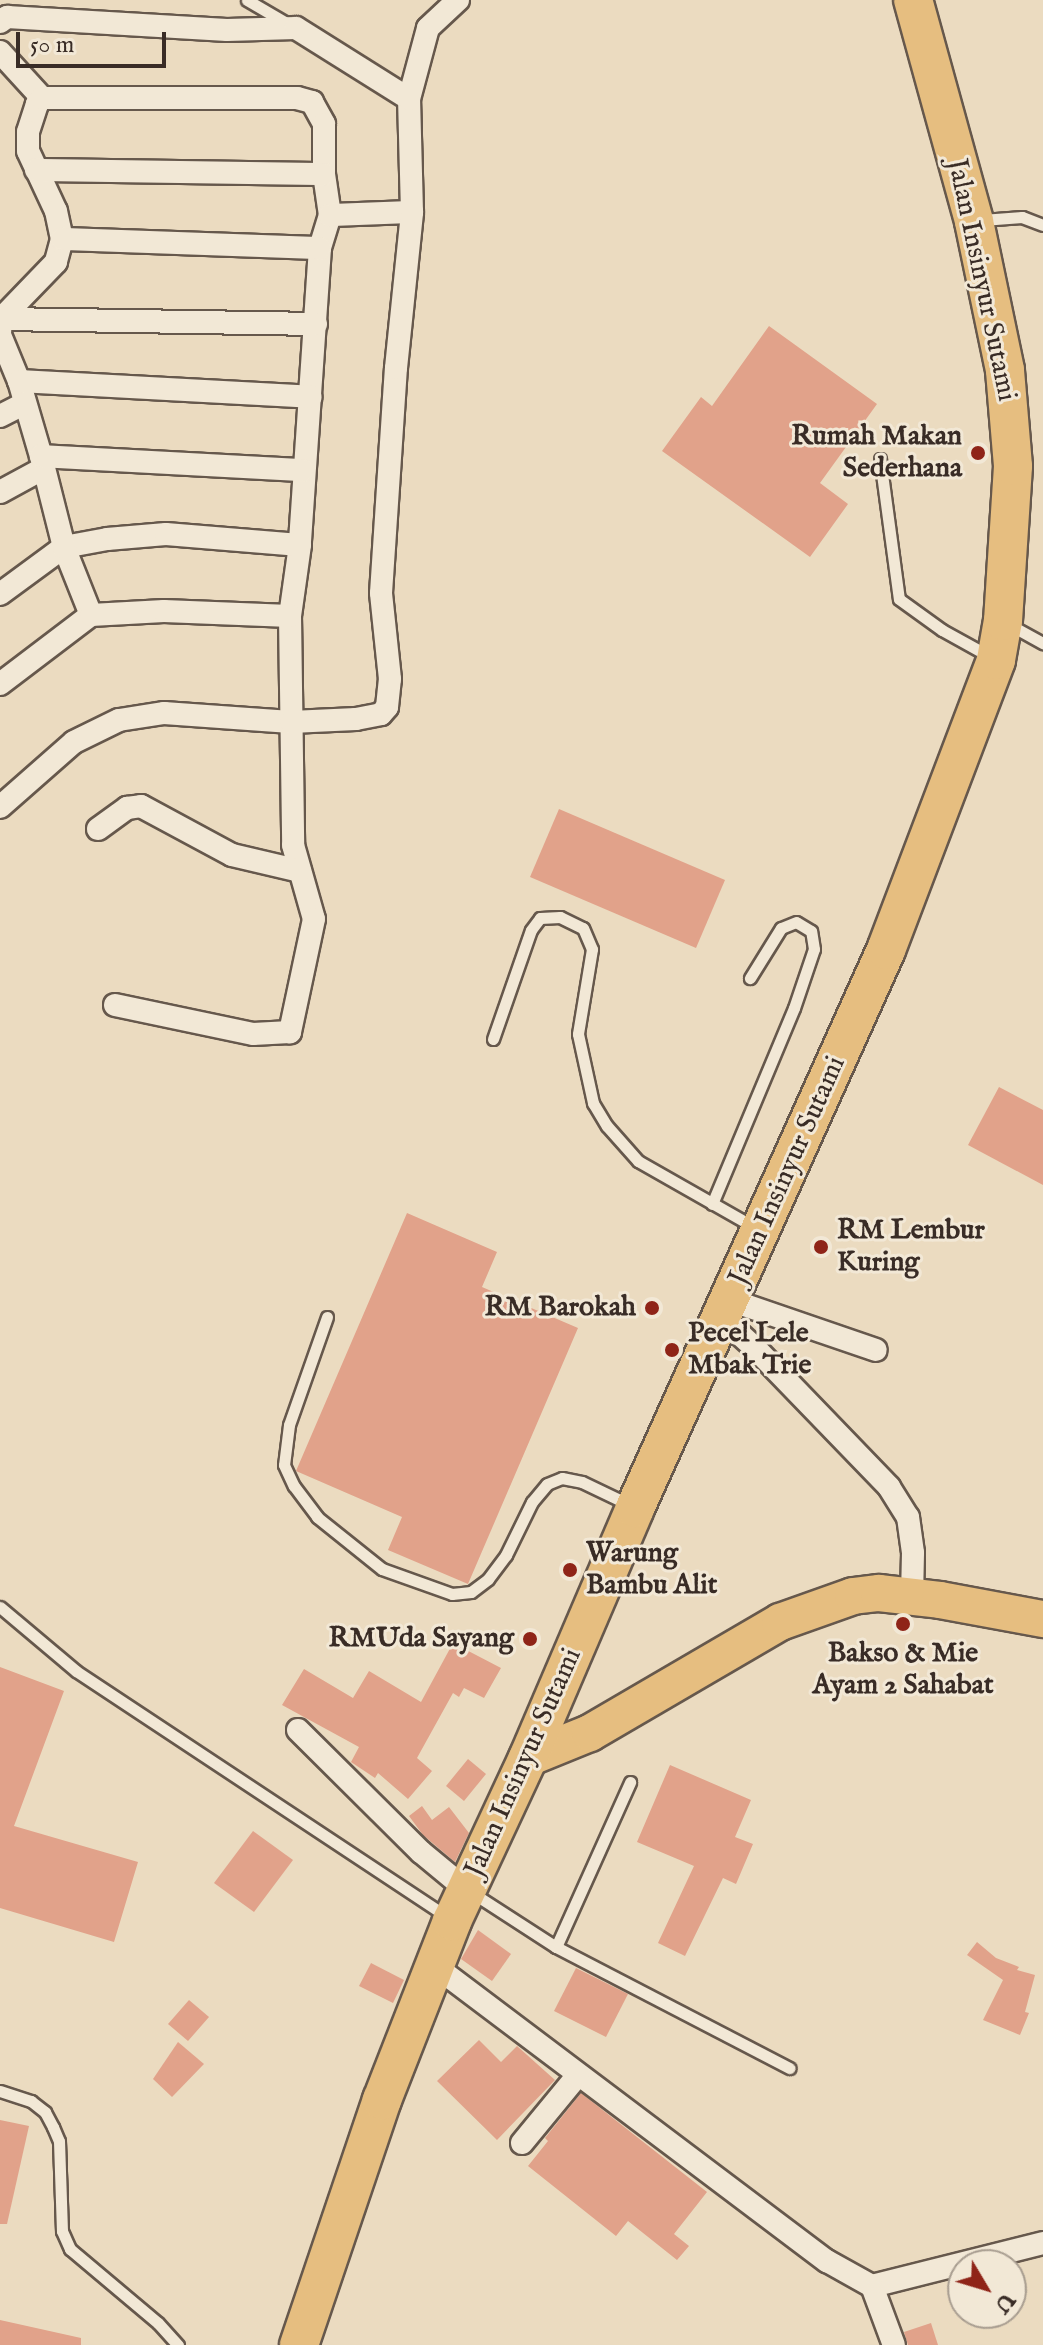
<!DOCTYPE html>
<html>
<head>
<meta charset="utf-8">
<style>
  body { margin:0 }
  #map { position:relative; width:1043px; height:2345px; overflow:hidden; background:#ebdbc0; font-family:"IM FELL English",serif }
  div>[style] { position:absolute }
  .building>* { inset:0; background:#e1a28a }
  .roads { filter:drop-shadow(2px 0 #66584c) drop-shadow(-2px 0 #66584c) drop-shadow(0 2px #66584c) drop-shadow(0 -2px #66584c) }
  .service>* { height:11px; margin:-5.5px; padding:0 5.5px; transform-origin:5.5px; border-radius:5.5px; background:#f2e8d6 }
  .minor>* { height:22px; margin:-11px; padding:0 11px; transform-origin:11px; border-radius:11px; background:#f2e8d6 }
  .primary>* { height:36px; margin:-18px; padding:0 18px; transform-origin:18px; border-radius:18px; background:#e6be80 }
  .trunk>* { height:38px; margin:-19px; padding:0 19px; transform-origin:19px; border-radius:19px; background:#e6be80 }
  .dots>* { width:22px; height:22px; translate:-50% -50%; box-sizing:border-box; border:4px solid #f2e8d6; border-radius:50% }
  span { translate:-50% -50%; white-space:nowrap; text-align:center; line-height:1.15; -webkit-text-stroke:6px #f2e8d6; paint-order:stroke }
  .street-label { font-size:28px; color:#392c26 }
  .poi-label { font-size:28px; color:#392c26; font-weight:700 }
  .right { translate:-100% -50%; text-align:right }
  .left { translate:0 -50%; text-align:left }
  .north { position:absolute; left:947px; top:2249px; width:80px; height:80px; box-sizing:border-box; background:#f2e8d6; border:2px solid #a89d90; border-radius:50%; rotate:128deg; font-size:22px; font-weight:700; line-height:32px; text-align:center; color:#392c26 }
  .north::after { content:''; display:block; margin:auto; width:28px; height:36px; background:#8f2418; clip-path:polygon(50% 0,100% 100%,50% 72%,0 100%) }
  .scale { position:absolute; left:16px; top:32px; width:150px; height:36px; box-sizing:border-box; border:4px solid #392c26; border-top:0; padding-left:10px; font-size:24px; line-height:28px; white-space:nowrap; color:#392c26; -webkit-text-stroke:6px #f2e8d6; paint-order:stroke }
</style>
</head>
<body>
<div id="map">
  <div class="building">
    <i style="clip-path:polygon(769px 326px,877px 404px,820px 483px,848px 504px,810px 557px,662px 451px,701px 397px,712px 406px)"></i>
    <i style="clip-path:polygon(559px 809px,725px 880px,696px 948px,530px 877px)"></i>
    <i style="clip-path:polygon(999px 1087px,1043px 1110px,1043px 1185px,968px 1145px)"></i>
    <i style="clip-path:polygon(407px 1213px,497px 1252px,482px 1287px,578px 1328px,468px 1584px,388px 1550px,402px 1517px,296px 1471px)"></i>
    <i style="clip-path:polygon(453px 1643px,501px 1668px,484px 1698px,464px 1688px,459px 1697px,453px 1693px,417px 1758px,432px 1771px,408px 1799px,378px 1773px,375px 1778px,351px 1762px,359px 1747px,282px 1705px,304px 1669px,353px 1698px,369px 1671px,421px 1702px)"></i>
    <i style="clip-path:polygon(0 1667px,64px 1691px,14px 1826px,138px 1862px,114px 1942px,0 1908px)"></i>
    <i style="clip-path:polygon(468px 1759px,486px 1774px,464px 1801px,446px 1786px)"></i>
    <i style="clip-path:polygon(670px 1765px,751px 1800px,735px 1837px,753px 1844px,736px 1884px,723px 1878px,685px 1956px,658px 1943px,694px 1866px,637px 1842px)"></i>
    <i style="clip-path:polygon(422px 1806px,432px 1820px,449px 1807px,469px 1833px,455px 1862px,423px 1835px,409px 1816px)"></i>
    <i style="clip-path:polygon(253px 1831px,293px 1860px,254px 1912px,214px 1883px)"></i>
    <i style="clip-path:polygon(478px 1930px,511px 1954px,492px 1981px,461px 1959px)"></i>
    <i style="clip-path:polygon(977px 1942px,996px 1958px,1019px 1967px,1017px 1970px,1035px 1975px,1025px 2012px,1029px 2013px,1020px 2035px,983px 2020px,1003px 1980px,967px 1955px)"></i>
    <i style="clip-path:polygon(371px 1963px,404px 1980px,393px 2003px,359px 1986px)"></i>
    <i style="clip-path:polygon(576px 1968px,628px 1994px,606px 2037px,554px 2011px)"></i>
    <i style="clip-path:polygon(189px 2000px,209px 2017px,188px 2041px,168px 2024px)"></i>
    <i style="clip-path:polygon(479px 2040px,501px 2062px,517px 2046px,555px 2080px,497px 2140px,437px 2081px)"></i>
    <i style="clip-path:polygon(178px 2042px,204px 2064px,172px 2097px,153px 2079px)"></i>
    <i style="clip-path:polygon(581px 2093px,707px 2192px,674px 2234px,689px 2246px,677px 2260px,628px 2221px,616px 2236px,528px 2166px,548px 2141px,545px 2138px)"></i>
    <i style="clip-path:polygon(0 2120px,29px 2126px,7px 2224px,0 2224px)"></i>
    <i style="clip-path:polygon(0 2320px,81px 2338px,81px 2345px,0 2345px)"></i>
    <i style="clip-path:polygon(931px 2323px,938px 2345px,908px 2345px,904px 2332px)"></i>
  </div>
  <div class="roads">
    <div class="service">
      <i style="left:247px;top:0;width:48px;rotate:30.3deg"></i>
      <i style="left:982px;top:220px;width:40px;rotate:-4.3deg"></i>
      <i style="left:1022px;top:217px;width:22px;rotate:21deg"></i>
      <i style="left:880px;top:459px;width:141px;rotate:82.3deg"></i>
      <i style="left:899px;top:599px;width:53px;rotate:35.8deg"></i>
      <i style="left:942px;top:630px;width:56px;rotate:28.9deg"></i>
      <i style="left:1010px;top:625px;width:38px;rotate:29deg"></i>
      <i style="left:493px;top:1039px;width:115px;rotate:-70.8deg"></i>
      <i style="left:531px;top:930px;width:15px;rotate:-53deg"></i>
      <i style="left:540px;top:918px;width:20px;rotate:-3deg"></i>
      <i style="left:560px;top:917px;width:25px;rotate:26deg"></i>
      <i style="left:583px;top:928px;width:23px;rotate:67deg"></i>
      <i style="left:592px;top:949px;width:86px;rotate:99.4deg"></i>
      <i style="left:578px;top:1034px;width:71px;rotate:77.7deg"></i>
      <i style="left:593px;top:1103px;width:27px;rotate:59deg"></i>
      <i style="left:607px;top:1126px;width:47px;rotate:48.5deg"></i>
      <i style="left:638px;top:1161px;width:133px;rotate:29.6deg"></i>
      <i style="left:712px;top:1204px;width:212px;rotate:-67.3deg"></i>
      <i style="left:794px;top:1008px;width:62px;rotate:-71.3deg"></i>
      <i style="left:814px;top:949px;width:18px;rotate:-99deg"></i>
      <i style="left:811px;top:931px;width:17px;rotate:-149deg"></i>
      <i style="left:796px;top:922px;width:16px;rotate:158deg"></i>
      <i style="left:781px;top:928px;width:59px;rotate:121.8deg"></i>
      <i style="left:327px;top:1317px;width:114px;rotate:109.4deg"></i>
      <i style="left:289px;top:1425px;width:40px;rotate:97.1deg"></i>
      <i style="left:284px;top:1465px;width:23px;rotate:65deg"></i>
      <i style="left:294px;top:1486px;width:39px;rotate:53deg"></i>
      <i style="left:317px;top:1517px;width:83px;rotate:38.7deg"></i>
      <i style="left:382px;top:1569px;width:74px;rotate:19.7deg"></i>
      <i style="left:452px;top:1594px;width:19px;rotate:-6deg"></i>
      <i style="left:471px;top:1592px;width:21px;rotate:-37deg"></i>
      <i style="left:488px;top:1579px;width:30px;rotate:-53deg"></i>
      <i style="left:506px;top:1555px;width:59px;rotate:-63.9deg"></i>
      <i style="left:532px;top:1502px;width:23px;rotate:-50deg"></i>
      <i style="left:547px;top:1484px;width:16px;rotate:-22deg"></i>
      <i style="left:562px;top:1478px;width:20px;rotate:11deg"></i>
      <i style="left:582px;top:1482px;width:55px;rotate:25.6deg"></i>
      <i style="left:0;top:1607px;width:99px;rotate:40.1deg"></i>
      <i style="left:76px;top:1671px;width:447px;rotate:33.5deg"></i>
      <i style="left:471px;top:1892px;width:101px;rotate:32.9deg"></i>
      <i style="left:556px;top:1947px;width:263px;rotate:27.4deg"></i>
      <i style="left:556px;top:1947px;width:181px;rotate:-65.8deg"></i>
      <i style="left:0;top:2091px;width:33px;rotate:18deg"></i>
      <i style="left:31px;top:2101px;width:18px;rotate:38deg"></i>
      <i style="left:45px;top:2112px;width:17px;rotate:62deg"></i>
      <i style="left:53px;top:2127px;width:15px;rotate:67deg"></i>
      <i style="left:59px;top:2141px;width:90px;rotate:88.1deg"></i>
      <i style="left:62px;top:2231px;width:20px;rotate:66deg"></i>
      <i style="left:70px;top:2249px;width:115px;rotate:40.1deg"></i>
      <i style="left:158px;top:2323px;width:30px;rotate:48deg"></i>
    </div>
    <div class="minor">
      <i style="left:0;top:22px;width:9px;rotate:-36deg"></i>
      <i style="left:7px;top:17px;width:220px;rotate:3.4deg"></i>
      <i style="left:227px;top:30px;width:69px;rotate:-1.7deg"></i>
      <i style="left:296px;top:28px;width:133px;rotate:32.1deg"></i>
      <i style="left:0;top:52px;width:62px;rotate:47.6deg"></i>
      <i style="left:42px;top:98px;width:8px;rotate:130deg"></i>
      <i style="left:37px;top:104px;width:29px;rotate:108deg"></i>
      <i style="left:28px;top:132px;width:19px;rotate:90deg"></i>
      <i style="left:28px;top:151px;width:66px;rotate:65deg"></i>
      <i style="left:56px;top:211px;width:29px;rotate:78deg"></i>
      <i style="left:62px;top:239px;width:24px;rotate:105deg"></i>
      <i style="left:56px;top:262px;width:79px;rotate:134deg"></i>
      <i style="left:1px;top:319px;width:16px;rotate:94deg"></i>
      <i style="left:0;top:335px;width:50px;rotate:67.6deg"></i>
      <i style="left:19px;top:381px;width:78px;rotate:73.7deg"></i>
      <i style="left:42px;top:98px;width:255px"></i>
      <i style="left:297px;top:98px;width:16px;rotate:15deg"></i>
      <i style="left:312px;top:102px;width:25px;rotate:61deg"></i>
      <i style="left:324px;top:124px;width:50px;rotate:90deg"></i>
      <i style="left:324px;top:174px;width:41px;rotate:81.7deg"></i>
      <i style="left:330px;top:215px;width:34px;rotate:107deg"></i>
      <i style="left:320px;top:248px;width:298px;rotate:93.9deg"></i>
      <i style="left:300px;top:545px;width:72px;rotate:98deg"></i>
      <i style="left:290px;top:616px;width:229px;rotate:89.2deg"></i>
      <i style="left:293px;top:845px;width:77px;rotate:74.2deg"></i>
      <i style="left:314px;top:919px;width:116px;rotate:102deg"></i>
      <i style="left:290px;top:1032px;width:37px;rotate:177deg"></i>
      <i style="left:253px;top:1034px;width:141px;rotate:-168.1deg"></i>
      <i style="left:36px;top:170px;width:288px;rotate:0.8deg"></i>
      <i style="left:330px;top:215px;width:82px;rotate:-2.1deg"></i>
      <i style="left:62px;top:239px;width:258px;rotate:2deg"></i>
      <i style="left:1px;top:319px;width:315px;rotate:0.9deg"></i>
      <i style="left:19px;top:381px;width:292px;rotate:3.1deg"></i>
      <i style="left:0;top:416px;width:27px;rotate:-27deg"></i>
      <i style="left:0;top:492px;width:50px;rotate:-28.6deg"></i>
      <i style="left:0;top:594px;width:79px;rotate:-36.3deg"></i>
      <i style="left:64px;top:547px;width:44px;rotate:-10.5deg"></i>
      <i style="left:107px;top:539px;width:59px;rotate:-4.8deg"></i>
      <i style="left:166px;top:534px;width:134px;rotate:4.7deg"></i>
      <i style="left:91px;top:615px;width:73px;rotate:-111.7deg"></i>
      <i style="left:64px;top:547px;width:94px;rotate:-104.2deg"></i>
      <i style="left:41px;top:456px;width:262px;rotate:3.1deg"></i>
      <i style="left:0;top:684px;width:114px;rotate:-37.2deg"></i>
      <i style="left:91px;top:615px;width:73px;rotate:-3.1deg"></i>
      <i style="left:164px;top:611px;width:126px;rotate:2.3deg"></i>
      <i style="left:0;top:807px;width:98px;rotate:-41.3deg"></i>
      <i style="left:74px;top:742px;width:50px;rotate:-26.1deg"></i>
      <i style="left:119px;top:720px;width:46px;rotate:-8.8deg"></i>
      <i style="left:164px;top:713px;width:127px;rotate:4.1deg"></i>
      <i style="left:291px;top:722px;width:65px;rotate:-2.6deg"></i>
      <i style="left:356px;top:719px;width:25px;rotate:-11deg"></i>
      <i style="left:381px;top:714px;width:9px;rotate:-49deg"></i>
      <i style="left:387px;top:707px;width:28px;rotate:-84deg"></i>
      <i style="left:390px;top:679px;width:86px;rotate:-96deg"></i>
      <i style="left:381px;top:593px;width:225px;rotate:-86.2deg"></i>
      <i style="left:396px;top:368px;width:157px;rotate:-84.1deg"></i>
      <i style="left:412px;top:212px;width:113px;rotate:-91.5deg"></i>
      <i style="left:409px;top:99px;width:73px;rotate:-75deg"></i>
      <i style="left:428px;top:28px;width:41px;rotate:-43deg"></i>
      <i style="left:98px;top:829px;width:36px;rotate:-36deg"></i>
      <i style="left:127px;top:808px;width:14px;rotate:-8deg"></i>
      <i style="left:141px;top:806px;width:103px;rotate:28.3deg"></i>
      <i style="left:232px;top:855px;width:70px;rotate:13.2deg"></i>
      <i style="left:730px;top:1300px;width:154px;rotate:18.9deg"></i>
      <i style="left:722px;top:1318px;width:45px;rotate:42.3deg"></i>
      <i style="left:755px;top:1348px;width:193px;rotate:46deg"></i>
      <i style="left:889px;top:1487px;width:36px;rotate:58deg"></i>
      <i style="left:908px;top:1517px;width:36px;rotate:82deg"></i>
      <i style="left:913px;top:1553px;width:43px;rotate:91.3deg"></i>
      <i style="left:298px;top:1730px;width:173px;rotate:44.8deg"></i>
      <i style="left:421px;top:1852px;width:60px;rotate:39.6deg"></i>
      <i style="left:435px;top:1966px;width:491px;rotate:37deg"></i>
      <i style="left:827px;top:2261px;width:51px;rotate:29.1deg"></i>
      <i style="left:872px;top:2286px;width:176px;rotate:-14.1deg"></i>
      <i style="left:522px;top:2143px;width:88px;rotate:-50.5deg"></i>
      <i style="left:872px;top:2286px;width:63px;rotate:69.6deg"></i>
    </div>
    <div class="primary">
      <i style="left:528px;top:1758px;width:67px;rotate:-22deg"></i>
      <i style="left:590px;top:1733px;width:220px;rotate:-30.3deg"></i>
      <i style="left:780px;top:1622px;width:77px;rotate:-19.6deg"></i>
      <i style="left:853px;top:1596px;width:26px;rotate:-7deg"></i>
      <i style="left:879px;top:1593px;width:61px;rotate:6.5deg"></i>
      <i style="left:940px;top:1600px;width:105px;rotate:10.5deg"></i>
    </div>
    <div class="trunk">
      <i style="left:299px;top:2345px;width:259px;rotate:-71.3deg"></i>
      <i style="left:382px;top:2100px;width:192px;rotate:-68.6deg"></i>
      <i style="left:452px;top:1921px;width:180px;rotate:-65deg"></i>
      <i style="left:528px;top:1758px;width:272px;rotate:-66.8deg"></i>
      <i style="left:635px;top:1508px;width:612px;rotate:-65.78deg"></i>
      <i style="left:886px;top:950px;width:310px;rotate:-69.2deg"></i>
      <i style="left:996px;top:660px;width:40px;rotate:-80deg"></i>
      <i style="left:1003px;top:621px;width:155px;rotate:-86.3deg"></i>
      <i style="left:1013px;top:466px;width:96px;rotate:-94.8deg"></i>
      <i style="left:1005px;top:370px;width:152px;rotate:-101.8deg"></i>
      <i style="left:974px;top:221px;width:229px;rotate:-105.4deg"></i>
    </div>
  </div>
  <div class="dots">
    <i style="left:978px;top:453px;background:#8f2418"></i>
    <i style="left:821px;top:1247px;background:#8f2418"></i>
    <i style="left:652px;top:1308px;background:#8f2418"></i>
    <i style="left:672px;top:1350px;background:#8f2418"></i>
    <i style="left:570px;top:1570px;background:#8f2418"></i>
    <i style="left:903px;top:1624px;background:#8f2418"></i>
    <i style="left:530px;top:1639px;background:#8f2418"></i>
  </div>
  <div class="street-label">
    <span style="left:981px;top:280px;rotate:78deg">Jalan Insinyur Sutami</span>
    <span style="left:788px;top:1171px;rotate:-66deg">Jalan Insinyur Sutami</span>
    <span style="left:524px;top:1763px;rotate:-66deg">Jalan Insinyur Sutami</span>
  </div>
  <div class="poi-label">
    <span class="right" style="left:962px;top:453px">Rumah Makan<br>Sederhana</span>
    <span class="left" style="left:837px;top:1247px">RM Lembur<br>Kuring</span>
    <span class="right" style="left:636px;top:1308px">RM Barokah</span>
    <span class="left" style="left:688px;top:1350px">Pecel Lele<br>Mbak Trie</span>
    <span class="left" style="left:586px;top:1570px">Warung<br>Bambu Alit</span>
    <span class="right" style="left:514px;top:1639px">RMUda Sayang</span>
    <span style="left:903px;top:1670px">Bakso &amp; Mie<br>Ayam 2 Sahabat</span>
  </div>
  <div class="north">U</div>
  <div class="scale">50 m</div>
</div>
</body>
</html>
